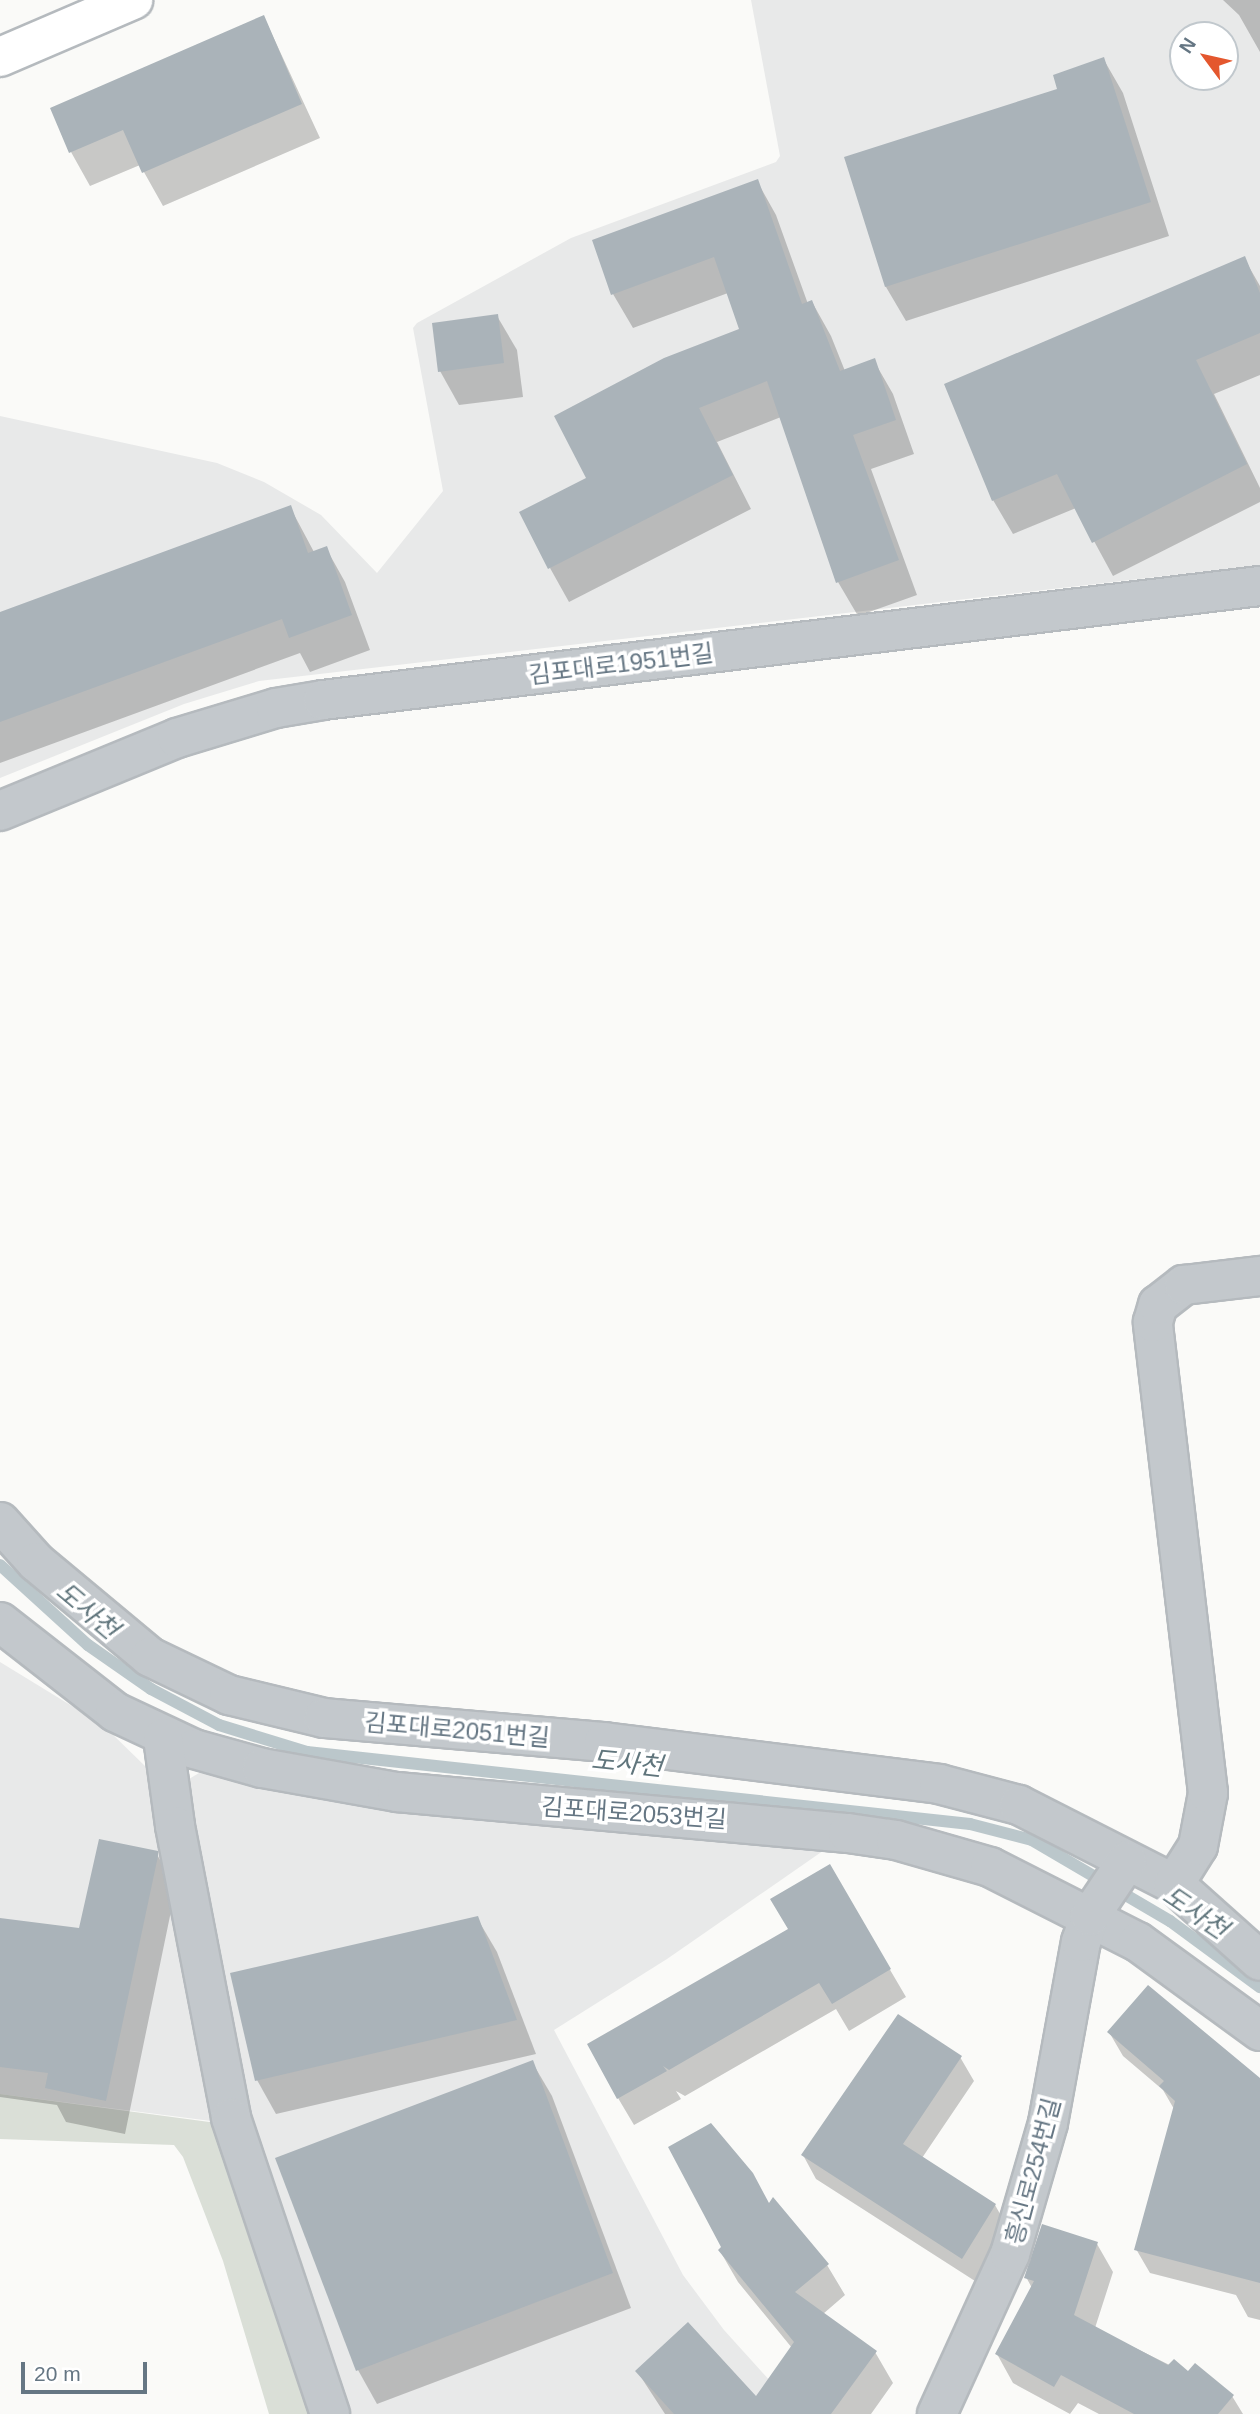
<!DOCTYPE html>
<html>
<head>
<meta charset="utf-8">
<style>
  body { margin:0 }
  #map { position:relative; width:1260px; height:2414px; overflow:hidden; background:#fafaf8; font-family:Arial,"Noto Sans KR",sans-serif }
  div>[style] { position:absolute }
  .built>* { inset:0; background:#e8e9e9 }
  .green>* { inset:0; background:#dadfd7 }
  .shadow>* { inset:0; background:#0003 }
  .stream>* { height:12px; margin:-6px; padding:0 6px; transform-origin:6px; border-radius:6px; background:#bbc7cb }
  .building>* { inset:0; background:#aab3b9 }
  .roads { filter:drop-shadow(2px 0 #b5babe) drop-shadow(-2px 0 #b5babe) drop-shadow(0 2px #b5babe) drop-shadow(0 -2px #b5babe) }
  .minor>* { height:38px; margin:-19px; padding:0 19px; transform-origin:19px; border-radius:19px; background:#c3c8cc }
  .major>* { height:38px; margin:-19px; padding:0 19px; transform-origin:19px; border-radius:19px; background:#fff }
  span { translate:-50% -50%; white-space:nowrap; text-align:center; line-height:1.15; -webkit-text-stroke:7px #fff; paint-order:stroke }
  .street-label { font-size:24px; color:#657683 }
  .water-label { font-size:26px; color:#60757c; font-style:italic }
  .north { position:absolute; left:1169px; top:21px; width:70px; height:70px; box-sizing:border-box; background:#fff; border:2px solid #c1c8cd; border-radius:50%; rotate:303deg; font-size:19px; font-weight:700; line-height:28px; text-align:center; color:#657683 }
  .north::after { content:''; display:block; margin:auto; width:24px; height:32px; background:#e4572e; clip-path:polygon(50% 0,100% 100%,50% 72%,0 100%) }
  .scale { position:absolute; left:21px; top:2362px; width:126px; height:32px; box-sizing:border-box; border:4px solid #657683; border-top:0; padding-left:9px; font-size:21px; line-height:24px; white-space:nowrap; color:#657683; -webkit-text-stroke:5px #fff; paint-order:stroke }
</style>
</head>
<body>
<div id="map">
  <div class="built">
    <i style="clip-path:polygon(evenodd,751px 0,1260px 0,1260px 565px,259px 681px,184px 704px,0 778px,0 416px,217px 463px,264px 482px,321px 515px,377px 573px,443px 491px,413px 328px,417px 323px,571px 238px,776px 162px,780px 156px,751px 0,1183px 35px,1225px 35px,1225px 77px,1183px 77px,1183px 35px)"></i>
    <i style="clip-path:polygon(0 1662px,103px 1725px,147px 1768px,156px 1788px,216px 2116px,211px 2121px,0 2094px)"></i>
    <i style="clip-path:polygon(199px 1773px,830px 1846px,667px 1959px,554px 2030px,683px 2275px,724px 2330px,800px 2414px,344px 2414px,247px 2119px,184px 1782px)"></i>
  </div>
  <div class="green">
    <i style="clip-path:polygon(0 2094px,217px 2123px,315px 2414px,269px 2414px,223px 2261px,183px 2157px,174px 2145px,0 2139px)"></i>
  </div>
  <div class="shadow">
    <i style="clip-path:polygon(1223px 0,1260px 0,1260px 52px,1239px 15px)"></i>
    <i style="clip-path:polygon(264px 17px,320px 138px,163px 206px,140px 165px,90px 186px,71px 152px)"></i>
    <i style="clip-path:polygon(1104px 60px,1123px 93px,1169px 236px,906px 321px,886px 287px,846px 158px,1060px 90px)"></i>
    <i style="clip-path:polygon(757px 181px,776px 215px,808px 304px,812px 302px,831px 336px,845px 371px,874px 361px,893px 394px,914px 454px,871px 469px,917px 595px,858px 616px,838px 582px,781px 417px,717px 442px,751px 509px,569px 602px,550px 568px,589px 479px,741px 330px,728px 293px,633px 328px,613px 294px)"></i>
    <i style="clip-path:polygon(1244px 258px,1260px 286px,1260px 375px,1214px 394px,1260px 488px,1260px 502px,1113px 576px,1076px 508px,1013px 534px,993px 500px)"></i>
    <i style="clip-path:polygon(497px 316px,517px 350px,523px 397px,459px 405px,440px 371px)"></i>
    <i style="clip-path:polygon(290px 507px,314px 552px,326px 548px,345px 582px,370px 650px,310px 672px,300px 653px,0 763px,0 613px)"></i>
    <i style="clip-path:polygon(156px 1853px,176px 1887px,125px 2134px,66px 2122px,57px 2105px,0 2097px,0 1920px,81px 1930px)"></i>
    <i style="clip-path:polygon(829px 1866px,906px 1997px,849px 2031px,836px 2009px,685px 2096px,676px 2091px,681px 2099px,634px 2125px,618px 2098px,790px 1930px)"></i>
    <i style="clip-path:polygon(477px 1918px,497px 1952px,536px 2054px,276px 2114px,257px 2080px)"></i>
    <i style="clip-path:polygon(1109px 2032px,1260px 2081px,1260px 2320px,1248px 2317px,1236px 2295px,1150px 2273px,1136px 2249px,1174px 2109px,1163px 2090px,1123px 2056px)"></i>
    <i style="clip-path:polygon(960px 2057px,974px 2081px,922px 2158px,995px 2205px,1008px 2228px,975px 2281px,816px 2179px,803px 2155px)"></i>
    <i style="clip-path:polygon(532px 2062px,552px 2096px,631px 2308px,377px 2404px,358px 2370px)"></i>
    <i style="clip-path:polygon(770px 2206px,827px 2265px,845px 2295px,823px 2314px,875px 2352px,893px 2383px,871px 2414px,665px 2414px,637px 2371px,756px 2399px,792px 2348px,738px 2282px,720px 2251px)"></i>
    <i style="clip-path:polygon(1097px 2244px,1113px 2272px,1095px 2328px,1232px 2396px,1243px 2414px,1099px 2414px,1078px 2403px,1070px 2414px,1013px 2383px,997px 2354px,1032px 2288px,1026px 2277px)"></i>
  </div>
  <div class="stream">
    <i style="left:0;top:1565px;width:119px;rotate:42.3deg"></i>
    <i style="left:88px;top:1645px;width:77px;rotate:34.9deg"></i>
    <i style="left:151px;top:1689px;width:77px;rotate:27.9deg"></i>
    <i style="left:219px;top:1725px;width:92px;rotate:17.1deg"></i>
    <i style="left:307px;top:1752px;width:667px;rotate:6.2deg"></i>
    <i style="left:970px;top:1824px;width:64px;rotate:14.5deg"></i>
    <i style="left:1032px;top:1840px;width:160px;rotate:30.4deg"></i>
    <i style="left:1170px;top:1921px;width:112px;rotate:36.3deg"></i>
  </div>
  <div class="building">
    <i style="clip-path:polygon(264px 15px,302px 104px,142px 173px,123px 130px,69px 153px,50px 108px)"></i>
    <i style="clip-path:polygon(1104px 57px,1151px 202px,885px 287px,844px 157px,1057px 89px,1053px 75px)"></i>
    <i style="clip-path:polygon(758px 179px,802px 304px,812px 300px,840px 371px,875px 358px,896px 420px,853px 435px,899px 560px,836px 583px,767px 381px,699px 408px,733px 475px,548px 569px,519px 512px,586px 478px,554px 416px,664px 358px,739px 329px,714px 257px,611px 295px,592px 240px)"></i>
    <i style="clip-path:polygon(1245px 256px,1260px 293px,1260px 333px,1196px 360px,1247px 464px,1092px 543px,1057px 474px,992px 501px,944px 384px)"></i>
    <i style="clip-path:polygon(498px 314px,504px 363px,438px 372px,432px 323px)"></i>
    <i style="clip-path:polygon(291px 505px,308px 553px,327px 546px,352px 615px,289px 638px,282px 619px,0 722px,0 612px)"></i>
    <i style="clip-path:polygon(99px 1839px,158px 1851px,158px 1856px,106px 2101px,45px 2088px,48px 2073px,0 2067px,0 1918px,79px 1928px)"></i>
    <i style="clip-path:polygon(830px 1864px,891px 1969px,832px 2004px,819px 1983px,669px 2070px,663px 2066px,667px 2071px,617px 2099px,587px 2044px,788px 1929px,770px 1899px)"></i>
    <i style="clip-path:polygon(478px 1916px,517px 2020px,255px 2081px,230px 1973px)"></i>
    <i style="clip-path:polygon(1148px 1985px,1260px 2078px,1260px 2283px,1134px 2250px,1175px 2101px,1159px 2086px,1164px 2081px,1107px 2032px)"></i>
    <i style="clip-path:polygon(898px 2014px,962px 2056px,903px 2144px,996px 2204px,962px 2259px,801px 2155px)"></i>
    <i style="clip-path:polygon(533px 2060px,613px 2273px,356px 2371px,275px 2158px)"></i>
    <i style="clip-path:polygon(711px 2123px,753px 2173px,769px 2203px,773px 2197px,829px 2264px,795px 2292px,877px 2351px,831px 2414px,674px 2414px,635px 2371px,688px 2322px,756px 2396px,794px 2342px,718px 2250px,721px 2247px,668px 2147px)"></i>
    <i style="clip-path:polygon(1042px 2224px,1098px 2242px,1074px 2315px,1168px 2365px,1174px 2359px,1188px 2371px,1195px 2363px,1234px 2395px,1218px 2414px,1134px 2414px,1061px 2375px,1054px 2387px,995px 2354px,1034px 2281px,1024px 2278px)"></i>
  </div>
  <div class="roads">
    <div class="minor">
      <i style="left:0;top:811px;width:191px;rotate:-22.4deg"></i>
      <i style="left:177px;top:738px;width:103px;rotate:-16.9deg"></i>
      <i style="left:276px;top:708px;width:48px;rotate:-9.7deg"></i>
      <i style="left:323px;top:700px;width:944px;rotate:-6.94deg"></i>
      <i style="left:0;top:1522px;width:54px;rotate:48deg"></i>
      <i style="left:36px;top:1562px;width:148px;rotate:39.8deg"></i>
      <i style="left:150px;top:1657px;width:88px;rotate:25.7deg"></i>
      <i style="left:229px;top:1695px;width:98px;rotate:13.6deg"></i>
      <i style="left:324px;top:1718px;width:281px;rotate:4.9deg"></i>
      <i style="left:604px;top:1742px;width:338px;rotate:7.1deg"></i>
      <i style="left:939px;top:1784px;width:83px;rotate:14.7deg"></i>
      <i style="left:1019px;top:1805px;width:174px;rotate:27deg"></i>
      <i style="left:1174px;top:1884px;width:115px;rotate:41.8deg"></i>
      <i style="left:0;top:1622px;width:146px;rotate:38deg"></i>
      <i style="left:115px;top:1712px;width:87px;rotate:25.1deg"></i>
      <i style="left:194px;top:1749px;width:71px;rotate:15.6deg"></i>
      <i style="left:262px;top:1768px;width:137px;rotate:10.1deg"></i>
      <i style="left:397px;top:1792px;width:453px;rotate:5.2deg"></i>
      <i style="left:848px;top:1833px;width:49px;rotate:8.3deg"></i>
      <i style="left:896px;top:1840px;width:98px;rotate:16deg"></i>
      <i style="left:990px;top:1867px;width:166px;rotate:26.9deg"></i>
      <i style="left:1138px;top:1942px;width:151px;rotate:36.1deg"></i>
      <i style="left:163px;top:1738px;width:89px;rotate:82.2deg"></i>
      <i style="left:175px;top:1826px;width:297px;rotate:79.1deg"></i>
      <i style="left:231px;top:2118px;width:312px;rotate:71.5deg"></i>
      <i style="left:1174px;top:1884px;width:45px;rotate:-57.7deg"></i>
      <i style="left:1198px;top:1846px;width:54px;rotate:-79.3deg"></i>
      <i style="left:1208px;top:1793px;width:474px;rotate:-96.7deg"></i>
      <i style="left:1153px;top:1322px;width:18px;rotate:-74deg"></i>
      <i style="left:1158px;top:1305px;width:33px;rotate:-38deg"></i>
      <i style="left:1184px;top:1285px;width:77px;rotate:-6.8deg"></i>
      <i style="left:937px;top:2414px;width:176px;rotate:-65.5deg"></i>
      <i style="left:1010px;top:2254px;width:136px;rotate:-73.8deg"></i>
      <i style="left:1048px;top:2123px;width:184px;rotate:-79.7deg"></i>
      <i style="left:1081px;top:1942px;width:28px;rotate:-71deg"></i>
      <i style="left:1090px;top:1916px;width:66px;rotate:-56.1deg"></i>
    </div>
    <div class="major">
      <i style="left:0;top:57px;width:145px;rotate:-23.2deg"></i>
    </div>
  </div>
  <div class="street-label">
    <span style="left:621px;top:664px;rotate:-7deg">김포대로1951번길</span>
    <span style="left:457px;top:1730px;rotate:5deg">김포대로2051번길</span>
    <span style="left:634px;top:1813px;rotate:4deg">김포대로2053번길</span>
    <span style="left:1033px;top:2171px;rotate:-75deg">흥신로254번길</span>
  </div>
  <div class="water-label">
    <span style="left:87px;top:1611px;rotate:40deg">도사천</span>
    <span style="left:627px;top:1764px;rotate:6deg">도사천</span>
    <span style="left:1195px;top:1913px;rotate:34deg">도사천</span>
  </div>
  <div class="north">N</div>
  <div class="scale">20 m</div>
</div>
</body>
</html>
